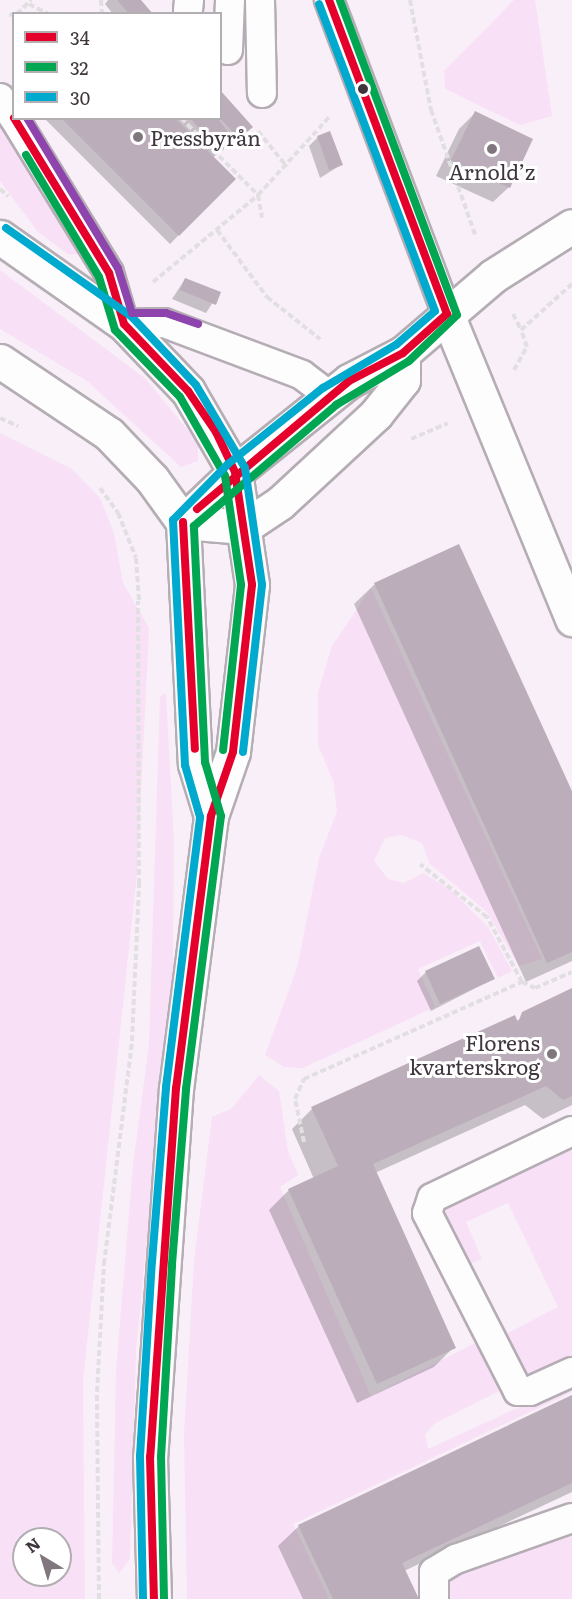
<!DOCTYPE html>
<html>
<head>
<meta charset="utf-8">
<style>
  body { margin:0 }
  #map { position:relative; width:572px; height:1599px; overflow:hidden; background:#f9eff8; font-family:Literata,serif }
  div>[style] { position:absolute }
  .green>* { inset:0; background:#f8e0f6 }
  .shadow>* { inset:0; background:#0003 }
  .building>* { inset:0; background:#bbaeba }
  .path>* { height:4px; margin-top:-2px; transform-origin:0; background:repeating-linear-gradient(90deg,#e2dfe2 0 6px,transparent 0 9px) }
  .roads { filter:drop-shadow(2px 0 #b5adb4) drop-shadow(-2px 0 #b5adb4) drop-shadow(0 2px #b5adb4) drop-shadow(0 -2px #b5adb4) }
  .lane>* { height:28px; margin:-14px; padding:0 14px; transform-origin:14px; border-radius:14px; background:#fefdfe }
  .street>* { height:33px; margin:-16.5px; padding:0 16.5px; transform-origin:16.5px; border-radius:16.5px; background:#fefdfe }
  .secondary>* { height:33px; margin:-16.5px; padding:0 16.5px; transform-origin:16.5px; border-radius:16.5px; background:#fefdfe }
  .bus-1>* { height:8px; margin:-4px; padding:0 4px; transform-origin:4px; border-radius:4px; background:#e4002b }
  .bus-2>* { height:8px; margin:-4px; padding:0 4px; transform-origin:4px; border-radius:4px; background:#00a651 }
  .bus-3>* { height:8px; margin:-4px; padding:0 4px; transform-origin:4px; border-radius:4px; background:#00a9ce }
  .bus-4>* { height:8px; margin:-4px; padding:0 4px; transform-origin:4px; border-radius:4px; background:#8e44ad }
  .dots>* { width:16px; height:16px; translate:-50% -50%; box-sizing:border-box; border:3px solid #fff; border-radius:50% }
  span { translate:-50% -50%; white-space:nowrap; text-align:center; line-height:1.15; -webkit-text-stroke:6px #fff; paint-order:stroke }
  .poi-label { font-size:21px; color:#3e353d }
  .left { translate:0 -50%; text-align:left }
  .right { translate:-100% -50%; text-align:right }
  .legend { position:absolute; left:12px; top:12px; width:210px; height:108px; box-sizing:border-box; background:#fff; border:2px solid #b2aeb1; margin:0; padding:8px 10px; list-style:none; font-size:18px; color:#3e353d }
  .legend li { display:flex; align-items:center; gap:12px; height:30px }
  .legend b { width:30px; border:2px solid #b2aeb1 }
  .north { position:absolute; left:12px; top:1527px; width:60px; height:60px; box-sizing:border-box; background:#fff; border:2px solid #b2aeb1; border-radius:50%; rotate:322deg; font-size:16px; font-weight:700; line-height:24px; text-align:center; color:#3e353d }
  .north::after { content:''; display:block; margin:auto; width:21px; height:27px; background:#7f767e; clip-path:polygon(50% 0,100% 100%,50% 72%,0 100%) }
</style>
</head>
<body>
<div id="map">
  <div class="green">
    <i style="clip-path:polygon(514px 0,535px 0,552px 116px,520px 125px,445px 89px,444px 71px)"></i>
    <i style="clip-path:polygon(0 126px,83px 246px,77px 254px,69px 255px,38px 232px,0 181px)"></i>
    <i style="clip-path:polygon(0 270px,146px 379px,198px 443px,198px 461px,181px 467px,87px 381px,0 329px)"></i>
    <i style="clip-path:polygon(evenodd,0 433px,72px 469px,100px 498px,114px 533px,123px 583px,149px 628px,137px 873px,83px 1381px,85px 1599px,0 1599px,0 433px,24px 1539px,60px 1539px,60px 1575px,24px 1575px,24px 1539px)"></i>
    <i style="clip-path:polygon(371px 588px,542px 959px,519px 966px,487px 912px,430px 864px,422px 843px,401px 835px,385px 838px,374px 861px,388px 879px,404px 883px,423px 873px,451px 890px,488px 927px,512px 971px,498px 978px,480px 941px,418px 969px,435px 1007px,303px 1068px,284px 1067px,265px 1055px,297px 968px,319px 858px,337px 812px,334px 783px,318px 745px,318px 692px,332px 646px)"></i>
    <i style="clip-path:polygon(166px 693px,174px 843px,173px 968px,136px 1351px,130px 1559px,119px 1573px,112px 1563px,116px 1371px,133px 1165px,149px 1044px,160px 696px)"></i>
    <i style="clip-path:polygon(259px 1075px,279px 1091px,288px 1151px,298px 1175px,280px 1187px,371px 1396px,475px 1343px,507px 1387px,434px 1424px,425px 1435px,428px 1449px,572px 1383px,572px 1392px,293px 1524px,329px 1599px,187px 1599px,184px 1434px,194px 1261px,212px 1117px,231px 1109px)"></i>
    <i style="clip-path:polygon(572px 1145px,572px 1358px,518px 1384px,491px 1342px,558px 1307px,508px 1203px,466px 1222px,482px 1259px,452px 1272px,430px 1214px)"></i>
    <i style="clip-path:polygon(572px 1520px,572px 1599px,448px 1599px,444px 1580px)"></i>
  </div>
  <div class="shadow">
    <i style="clip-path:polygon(108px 0,139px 0,151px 14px,113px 14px,105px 4px)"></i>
    <i style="clip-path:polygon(475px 113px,509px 187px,493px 202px,436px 176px,459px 129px)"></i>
    <i style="clip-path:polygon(44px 118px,220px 118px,242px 136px,212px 158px,234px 179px,170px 244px)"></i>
    <i style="clip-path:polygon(318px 137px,341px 165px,320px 178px,309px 146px)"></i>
    <i style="clip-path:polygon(185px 279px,219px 293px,206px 313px,172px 299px)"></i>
    <i style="clip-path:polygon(458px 546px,572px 795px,572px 961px,526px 982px,354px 604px,375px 584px)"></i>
    <i style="clip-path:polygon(426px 972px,493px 979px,431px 1011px,417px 981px)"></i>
    <i style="clip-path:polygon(572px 990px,572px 1105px,543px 1119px,525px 1105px,375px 1173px,454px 1347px,434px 1367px,357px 1403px,269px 1210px,289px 1190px,314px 1179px,292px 1129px,312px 1109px,516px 1021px)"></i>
    <i style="clip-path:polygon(572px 1397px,572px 1492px,404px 1571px,417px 1599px,303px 1599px,278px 1546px,299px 1526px)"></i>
  </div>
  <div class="building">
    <i style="clip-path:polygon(117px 0,141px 0,153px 14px,129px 14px)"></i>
    <i style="clip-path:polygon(220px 90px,253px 127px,239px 139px,220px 118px)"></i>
    <i style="clip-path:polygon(475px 111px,533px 139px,510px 188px,451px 160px)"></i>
    <i style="clip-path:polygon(61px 118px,175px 118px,236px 179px,179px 236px)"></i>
    <i style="clip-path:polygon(190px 118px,217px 118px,234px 139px,219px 151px)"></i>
    <i style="clip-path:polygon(330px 131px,343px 165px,329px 170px,317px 136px)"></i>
    <i style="clip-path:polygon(185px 278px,221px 292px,216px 305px,180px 290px)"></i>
    <i style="clip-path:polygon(459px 544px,572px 791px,572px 952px,547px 963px,374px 583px)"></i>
    <i style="clip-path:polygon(479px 946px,495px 979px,440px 1004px,425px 971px)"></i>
    <i style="clip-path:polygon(572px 988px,572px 1096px,563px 1100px,546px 1086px,373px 1164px,456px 1348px,377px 1384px,288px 1189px,338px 1166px,311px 1107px,515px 1015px,518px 1023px,522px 1012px)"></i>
    <i style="clip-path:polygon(572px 1395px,572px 1483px,402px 1563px,419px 1599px,333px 1599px,298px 1525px)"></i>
  </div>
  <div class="path">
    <i style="left:101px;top:0;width:14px;rotate:86deg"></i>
    <i style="left:410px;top:0;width:112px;rotate:79.2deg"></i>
    <i style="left:431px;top:110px;width:135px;rotate:70.5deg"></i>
    <i style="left:29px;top:4px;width:22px;rotate:27deg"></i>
    <i style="left:17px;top:14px;width:20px;rotate:-45deg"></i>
    <i style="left:9px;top:15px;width:5px;rotate:-11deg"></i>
    <i style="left:181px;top:118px;width:109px;rotate:45deg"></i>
    <i style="left:258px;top:195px;width:23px;rotate:80deg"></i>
    <i style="left:258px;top:131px;width:46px;rotate:51.1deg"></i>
    <i style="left:0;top:189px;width:11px;rotate:41deg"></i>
    <i style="left:217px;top:230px;width:84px;rotate:53.3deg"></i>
    <i style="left:267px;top:297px;width:68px;rotate:38.4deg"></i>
    <i style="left:153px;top:282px;width:136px;rotate:-39.6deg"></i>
    <i style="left:258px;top:195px;width:108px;rotate:-47.6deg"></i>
    <i style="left:513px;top:314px;width:18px;rotate:63deg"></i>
    <i style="left:514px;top:370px;width:26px;rotate:-61deg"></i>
    <i style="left:527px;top:347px;width:18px;rotate:-109deg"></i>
    <i style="left:521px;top:330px;width:69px;rotate:-42deg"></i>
    <i style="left:0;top:418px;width:20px;rotate:24deg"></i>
    <i style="left:411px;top:439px;width:40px;rotate:-23.4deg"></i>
    <i style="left:100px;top:488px;width:31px;rotate:54deg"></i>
    <i style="left:118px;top:513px;width:48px;rotate:68.2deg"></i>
    <i style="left:136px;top:558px;width:43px;rotate:86deg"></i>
    <i style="left:522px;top:982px;width:14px;rotate:25deg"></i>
    <i style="left:535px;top:988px;width:40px;rotate:-23.4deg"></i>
    <i style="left:304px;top:1142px;width:44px;rotate:-101.8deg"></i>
    <i style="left:295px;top:1099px;width:22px;rotate:-66deg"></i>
    <i style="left:304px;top:1079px;width:239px;rotate:-24deg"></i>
    <i style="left:522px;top:982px;width:74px;rotate:-118.3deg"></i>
    <i style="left:487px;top:917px;width:85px;rotate:-141.7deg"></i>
    <i style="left:99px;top:1599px;width:207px;rotate:-90.6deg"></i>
    <i style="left:97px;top:1392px;width:128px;rotate:-86.9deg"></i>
    <i style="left:104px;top:1264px;width:225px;rotate:-82.8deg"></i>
    <i style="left:132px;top:1041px;width:157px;rotate:-87.4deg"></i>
    <i style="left:139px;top:884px;width:283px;rotate:-90.2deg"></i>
  </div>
  <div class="roads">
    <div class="lane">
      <i style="left:260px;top:0;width:93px;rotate:88.8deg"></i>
      <i style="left:329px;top:0;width:335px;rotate:69.4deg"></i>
      <i style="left:188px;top:10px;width:10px;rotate:-84deg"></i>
      <i style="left:228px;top:50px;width:50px;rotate:-87.7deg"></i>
      <i style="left:0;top:98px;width:24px;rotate:55deg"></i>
      <i style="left:14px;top:118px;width:182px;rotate:58.5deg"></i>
      <i style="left:109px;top:273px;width:53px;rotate:73.6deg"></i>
      <i style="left:124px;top:324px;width:40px;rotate:-1.4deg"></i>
      <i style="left:164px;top:323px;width:147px;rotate:20.6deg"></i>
      <i style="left:302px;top:375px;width:35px;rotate:37deg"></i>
      <i style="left:572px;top:1131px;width:155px;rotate:154.4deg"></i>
      <i style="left:432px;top:1198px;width:16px;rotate:108deg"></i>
      <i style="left:427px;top:1213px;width:200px;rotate:62.9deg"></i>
      <i style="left:518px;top:1391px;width:12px"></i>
      <i style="left:530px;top:1391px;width:46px;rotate:-24.3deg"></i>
      <i style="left:434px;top:1599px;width:27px;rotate:-90deg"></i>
      <i style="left:434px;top:1572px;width:26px;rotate:-31deg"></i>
      <i style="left:456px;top:1559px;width:123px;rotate:-19.5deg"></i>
    </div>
    <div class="street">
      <i style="left:447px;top:314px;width:330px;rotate:67.7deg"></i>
    </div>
    <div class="secondary">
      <i style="left:0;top:237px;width:151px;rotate:35.1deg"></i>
      <i style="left:124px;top:324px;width:93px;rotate:46.3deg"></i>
      <i style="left:188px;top:391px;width:94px;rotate:59.9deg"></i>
      <i style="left:235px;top:472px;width:114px;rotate:81.4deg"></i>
      <i style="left:252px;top:585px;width:168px;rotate:96.5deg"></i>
      <i style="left:233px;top:752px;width:68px;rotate:109deg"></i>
      <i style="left:211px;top:816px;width:274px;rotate:97.3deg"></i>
      <i style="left:176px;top:1088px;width:370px;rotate:94deg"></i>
      <i style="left:150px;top:1457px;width:142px;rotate:88.4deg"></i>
      <i style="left:0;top:361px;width:131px;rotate:33.8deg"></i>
      <i style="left:109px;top:434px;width:62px;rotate:46.3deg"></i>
      <i style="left:152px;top:479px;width:53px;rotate:54.2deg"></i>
      <i style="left:183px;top:522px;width:242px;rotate:87.2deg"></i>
      <i style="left:195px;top:764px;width:54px;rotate:72.9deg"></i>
      <i style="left:183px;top:522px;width:72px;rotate:-43.9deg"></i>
      <i style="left:235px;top:472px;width:146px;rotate:-38.6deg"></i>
      <i style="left:349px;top:381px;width:61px;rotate:-27.4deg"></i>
      <i style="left:403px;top:353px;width:118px;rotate:-40.5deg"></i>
      <i style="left:493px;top:276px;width:93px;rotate:-32.3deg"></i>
      <i style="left:183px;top:522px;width:61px;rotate:4.7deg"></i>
      <i style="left:244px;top:527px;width:43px;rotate:-33.7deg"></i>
      <i style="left:280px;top:503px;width:131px;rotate:-42.8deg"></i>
      <i style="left:376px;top:414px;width:43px;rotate:-51.5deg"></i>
      <i style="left:403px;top:380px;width:27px;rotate:-90deg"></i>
    </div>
  </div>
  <div class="bus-1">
    <i style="left:329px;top:0;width:335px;rotate:69.4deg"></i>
    <i style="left:14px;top:118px;width:182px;rotate:58.5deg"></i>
    <i style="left:109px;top:273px;width:53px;rotate:73.6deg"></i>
    <i style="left:124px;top:324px;width:93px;rotate:46.3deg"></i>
    <i style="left:188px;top:391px;width:50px;rotate:55.7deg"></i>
    <i style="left:216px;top:432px;width:44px;rotate:64.6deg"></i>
    <i style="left:235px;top:472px;width:114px;rotate:81.4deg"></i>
    <i style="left:252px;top:585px;width:168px;rotate:96.5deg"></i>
    <i style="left:233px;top:752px;width:68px;rotate:109deg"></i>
    <i style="left:211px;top:816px;width:274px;rotate:97.3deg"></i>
    <i style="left:176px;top:1088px;width:370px;rotate:94deg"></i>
    <i style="left:150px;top:1457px;width:142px;rotate:88.4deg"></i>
    <i style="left:197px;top:509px;width:199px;rotate:-40.1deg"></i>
    <i style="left:349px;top:381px;width:61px;rotate:-27.4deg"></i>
    <i style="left:403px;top:353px;width:59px;rotate:-41.6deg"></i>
    <i style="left:183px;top:522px;width:227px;rotate:87deg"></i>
  </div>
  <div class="bus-2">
    <i style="left:26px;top:155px;width:142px;rotate:59.1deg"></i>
    <i style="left:99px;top:277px;width:55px;rotate:73.2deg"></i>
    <i style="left:115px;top:330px;width:93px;rotate:45.9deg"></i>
    <i style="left:180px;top:397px;width:91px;rotate:60.3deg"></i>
    <i style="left:225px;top:476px;width:110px;rotate:81.6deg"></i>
    <i style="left:241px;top:585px;width:166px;rotate:96.2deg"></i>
    <i style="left:164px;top:1599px;width:142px;rotate:-91.2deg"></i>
    <i style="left:161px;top:1457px;width:193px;rotate:-86.7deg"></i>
    <i style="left:172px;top:1264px;width:176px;rotate:-85.4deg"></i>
    <i style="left:186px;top:1089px;width:275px;rotate:-82.7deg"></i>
    <i style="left:221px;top:816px;width:56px;rotate:-106.5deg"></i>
    <i style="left:205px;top:762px;width:236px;rotate:-92.7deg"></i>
    <i style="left:194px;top:526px;width:187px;rotate:-40.4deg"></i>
    <i style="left:336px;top:405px;width:85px;rotate:-31.1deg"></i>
    <i style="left:409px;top:361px;width:66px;rotate:-43.8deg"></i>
    <i style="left:457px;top:315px;width:336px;rotate:-110.4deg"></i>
  </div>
  <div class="bus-3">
    <i style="left:6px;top:228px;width:154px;rotate:35.2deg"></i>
    <i style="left:132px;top:317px;width:93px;rotate:46.7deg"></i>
    <i style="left:196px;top:385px;width:96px;rotate:59.4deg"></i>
    <i style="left:245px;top:468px;width:118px;rotate:81.7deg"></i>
    <i style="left:262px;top:585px;width:168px;rotate:96.5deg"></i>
    <i style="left:143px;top:1599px;width:143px;rotate:-91.2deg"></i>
    <i style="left:140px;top:1456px;width:194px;rotate:-86.5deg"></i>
    <i style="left:152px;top:1262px;width:176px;rotate:-85.4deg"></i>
    <i style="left:166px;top:1087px;width:272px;rotate:-82.8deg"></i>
    <i style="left:200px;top:817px;width:54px;rotate:-106.1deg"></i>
    <i style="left:185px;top:765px;width:245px;rotate:-92.8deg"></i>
    <i style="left:173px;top:520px;width:78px;rotate:-45.5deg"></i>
    <i style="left:228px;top:464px;width:122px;rotate:-38.7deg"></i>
    <i style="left:323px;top:388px;width:86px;rotate:-30.7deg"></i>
    <i style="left:397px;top:344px;width:50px;rotate:-41deg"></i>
    <i style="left:435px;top:311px;width:328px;rotate:-110.7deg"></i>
  </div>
  <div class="bus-4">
    <i style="left:27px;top:118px;width:175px;rotate:58.8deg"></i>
    <i style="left:118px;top:268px;width:47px;rotate:72.7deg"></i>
    <i style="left:132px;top:313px;width:34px"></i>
    <i style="left:166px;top:313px;width:34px;rotate:19deg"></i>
  </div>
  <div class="dots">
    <i style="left:363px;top:89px;background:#3e353d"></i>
    <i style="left:138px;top:137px;background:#7f767e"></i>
    <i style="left:492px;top:149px;background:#7f767e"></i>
    <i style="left:552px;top:1054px;background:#7f767e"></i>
  </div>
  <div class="poi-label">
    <span class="left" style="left:150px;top:137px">Pressbyrån</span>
    <span style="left:492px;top:171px">Arnold’z</span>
    <span class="right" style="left:540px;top:1054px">Florens<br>kvarterskrog</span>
  </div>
  <ul class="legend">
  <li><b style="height:8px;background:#e4002b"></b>34</li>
  <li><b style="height:8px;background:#00a651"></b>32</li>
  <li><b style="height:8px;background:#00a9ce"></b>30</li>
  </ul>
  <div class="north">N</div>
</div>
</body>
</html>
